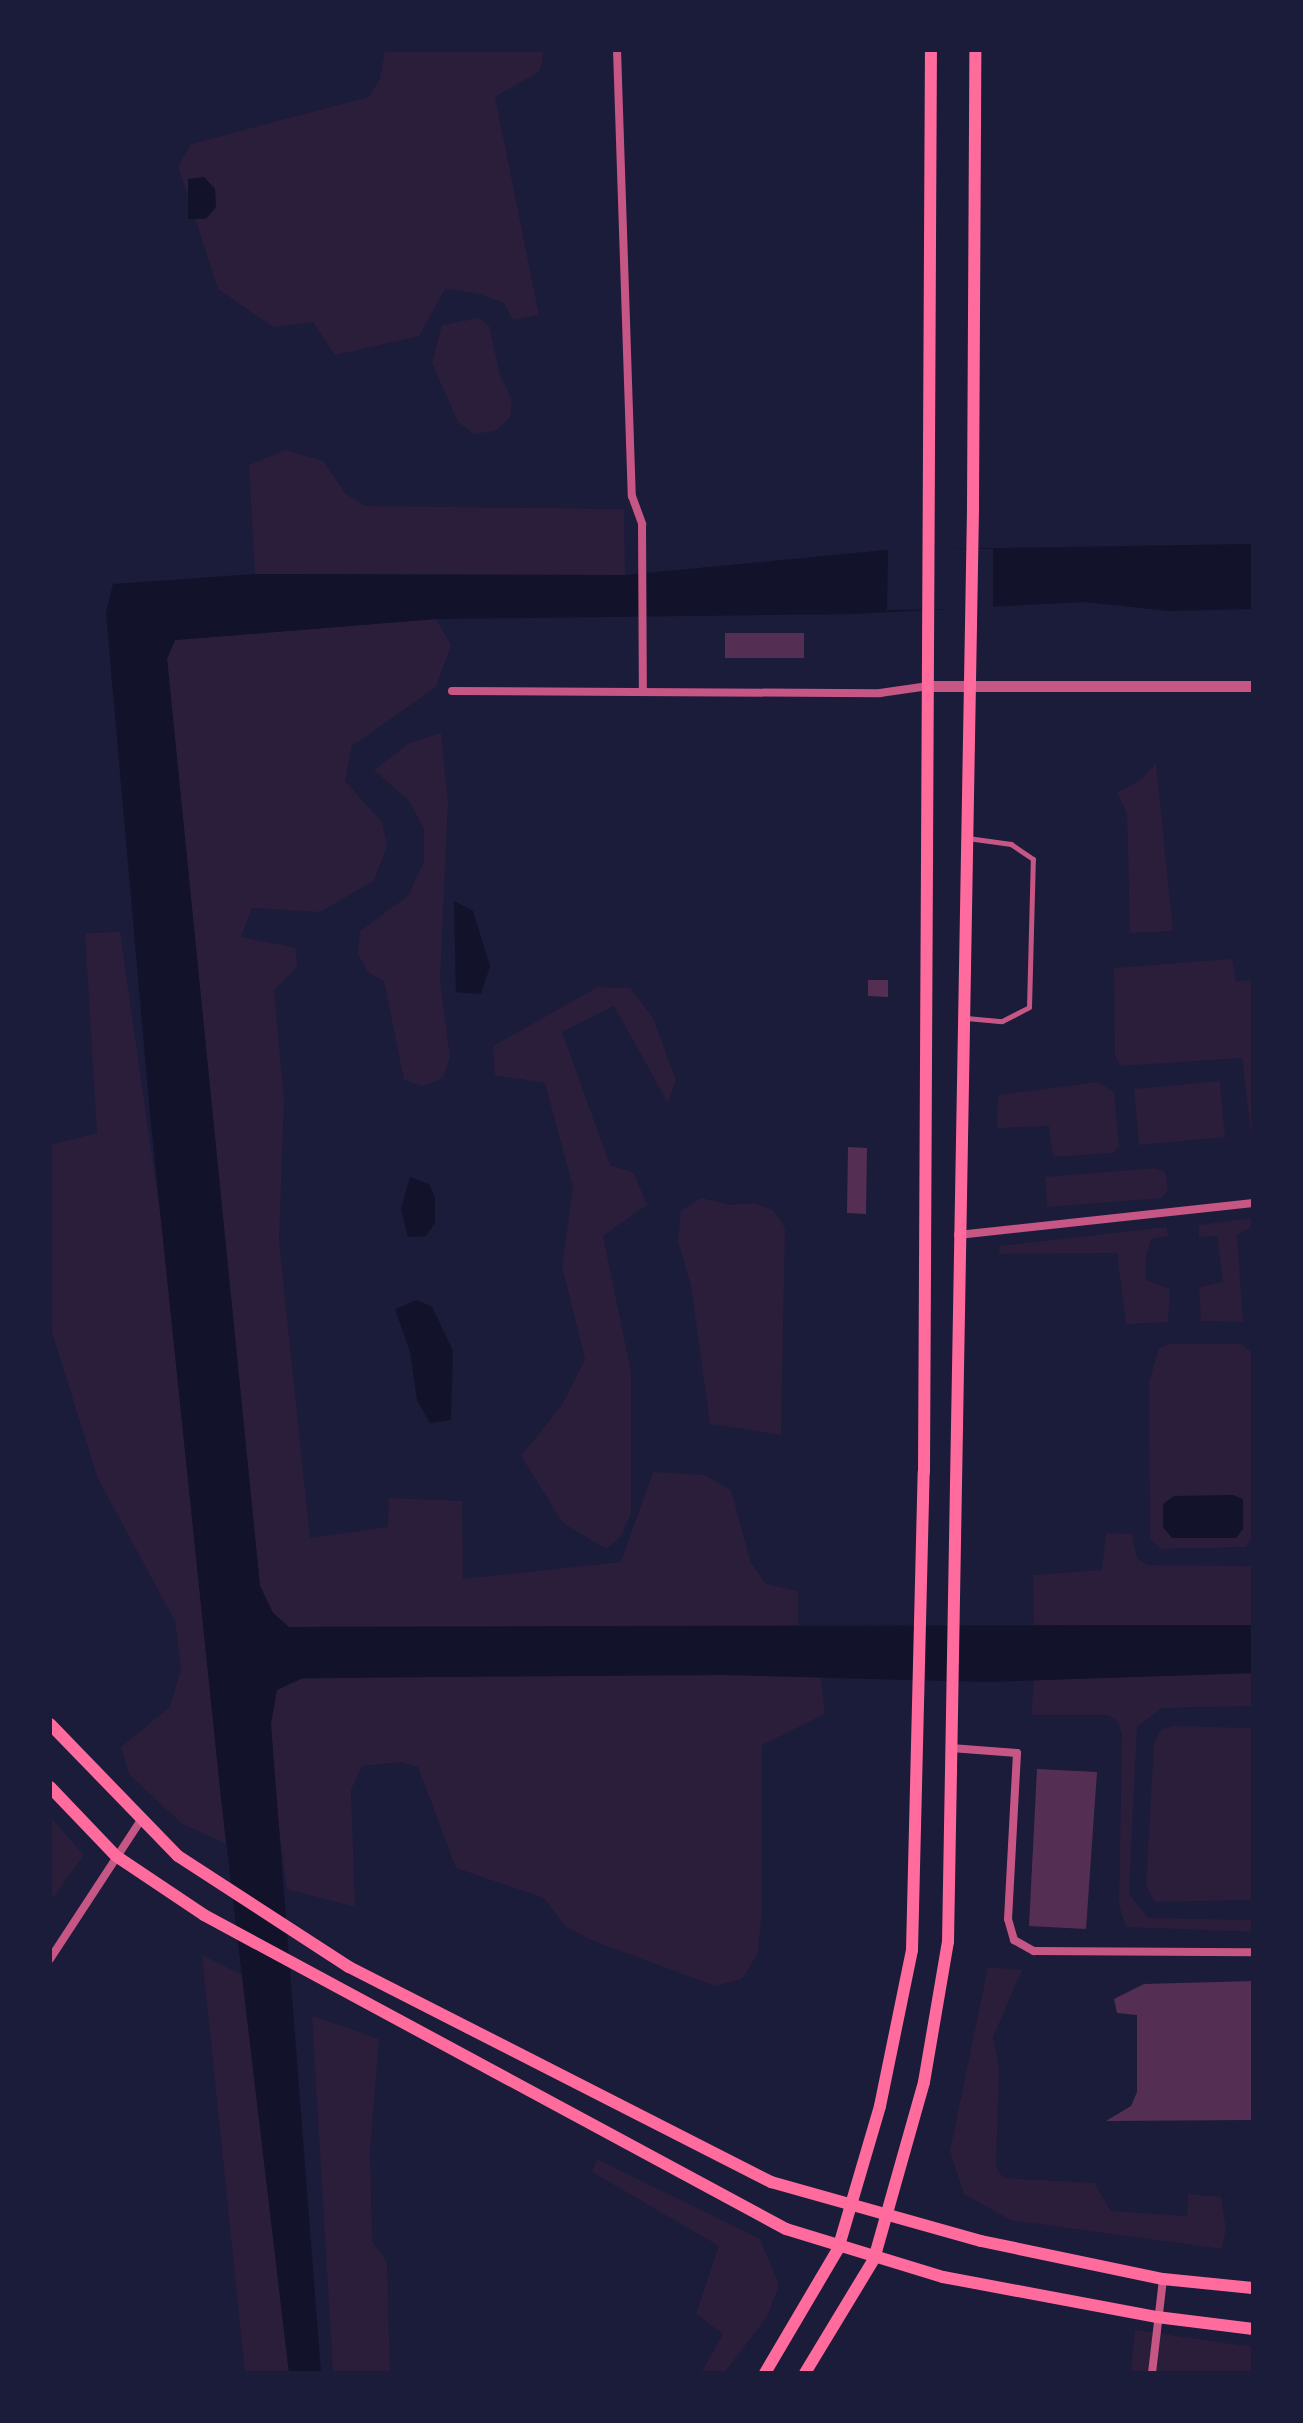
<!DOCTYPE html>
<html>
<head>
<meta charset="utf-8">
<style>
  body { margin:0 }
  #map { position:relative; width:1303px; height:2423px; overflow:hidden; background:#1b1b3a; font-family:Signika,sans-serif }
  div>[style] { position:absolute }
  .green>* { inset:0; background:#2a1e3b }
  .water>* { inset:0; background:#12122b }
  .pier>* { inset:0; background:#1b1b3a }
  .building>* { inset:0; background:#542f53 }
  .service>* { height:5px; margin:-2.5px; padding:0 2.5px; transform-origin:2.5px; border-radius:2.5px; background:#c65784 }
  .minor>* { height:8px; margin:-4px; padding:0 4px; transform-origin:4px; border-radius:4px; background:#c65784 }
  .tertiary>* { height:11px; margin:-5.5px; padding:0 5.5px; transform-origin:5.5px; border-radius:5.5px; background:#c65784 }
  .secondary>* { height:12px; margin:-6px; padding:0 6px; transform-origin:6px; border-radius:6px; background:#ff6b9d }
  span { translate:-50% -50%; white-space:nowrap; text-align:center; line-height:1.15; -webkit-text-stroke:7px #1b1b3a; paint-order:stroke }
  .frame { position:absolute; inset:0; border:52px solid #1b1b3a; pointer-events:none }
</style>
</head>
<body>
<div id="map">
  <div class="green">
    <i style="clip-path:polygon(385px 50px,544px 50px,540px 71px,495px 97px,539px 315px,513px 320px,504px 303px,477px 293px,445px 289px,419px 336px,335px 355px,313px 322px,273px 327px,218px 289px,178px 166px,191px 144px,369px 97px,380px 79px)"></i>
    <i style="clip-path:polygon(479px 318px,489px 326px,500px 375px,512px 400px,510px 418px,495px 431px,474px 434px,458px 422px,432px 363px,442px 325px)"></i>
    <i style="clip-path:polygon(285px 450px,323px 461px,346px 494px,365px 506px,624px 509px,625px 575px,255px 574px,249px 465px)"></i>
    <i style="clip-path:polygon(436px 619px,451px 645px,436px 687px,352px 746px,345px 781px,382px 822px,387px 846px,374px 881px,320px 912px,252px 908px,241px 937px,296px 948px,297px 967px,274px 990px,284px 1100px,279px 1241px,310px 1538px,388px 1527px,389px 1498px,462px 1501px,463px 1579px,621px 1562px,653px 1472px,704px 1475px,731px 1490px,751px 1563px,766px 1584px,798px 1591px,798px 1625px,288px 1627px,273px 1613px,260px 1586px,167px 658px,175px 640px)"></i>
    <i style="clip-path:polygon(441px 733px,448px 802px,440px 981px,450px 1057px,443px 1078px,423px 1086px,404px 1080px,384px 981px,368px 972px,358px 954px,360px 931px,408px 896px,424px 862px,424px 829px,410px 802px,374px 770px,409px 743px)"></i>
    <i style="clip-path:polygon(1156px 763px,1173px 931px,1130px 933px,1127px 814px,1117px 792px,1140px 781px)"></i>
    <i style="clip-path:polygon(120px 932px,162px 1227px,226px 1844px,181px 1823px,129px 1774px,121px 1747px,170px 1707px,181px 1669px,175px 1621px,98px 1479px,50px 1326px,50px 1145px,97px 1133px,85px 933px)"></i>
    <i style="clip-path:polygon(1232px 959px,1236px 981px,1253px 980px,1253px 1150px,1242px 1058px,1120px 1066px,1115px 1055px,1114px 968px)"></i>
    <i style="clip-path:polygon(598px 987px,630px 988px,653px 1018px,676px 1080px,668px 1103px,614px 1006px,562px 1032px,610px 1165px,634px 1173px,647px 1205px,603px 1236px,631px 1372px,631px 1514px,620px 1537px,606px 1549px,563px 1523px,521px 1456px,562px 1405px,585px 1359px,562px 1266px,573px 1187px,545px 1083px,495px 1075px,493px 1046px)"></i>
    <i style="clip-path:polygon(1220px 1081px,1225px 1137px,1139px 1145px,1134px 1089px)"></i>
    <i style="clip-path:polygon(1098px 1082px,1114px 1092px,1119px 1146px,1113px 1153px,1053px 1157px,1049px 1126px,997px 1128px,998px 1095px)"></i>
    <i style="clip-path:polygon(1156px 1168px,1165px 1172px,1168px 1191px,1162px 1198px,1047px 1207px,1045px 1177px)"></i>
    <i style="clip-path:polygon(701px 1198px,732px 1205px,754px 1203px,773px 1210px,785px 1228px,781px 1435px,710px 1424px,691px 1286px,678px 1241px,681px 1211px)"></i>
    <i style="clip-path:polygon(1253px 1218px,1253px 1226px,1237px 1235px,1243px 1322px,1201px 1321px,1199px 1287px,1223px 1282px,1217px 1236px,1199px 1237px,1199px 1225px)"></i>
    <i style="clip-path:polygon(1167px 1227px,1168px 1236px,1151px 1239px,1146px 1256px,1146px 1280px,1170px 1289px,1168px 1322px,1126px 1324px,1117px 1253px,999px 1254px,1000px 1246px)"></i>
    <i style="clip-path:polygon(1170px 1344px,1241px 1344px,1252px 1352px,1252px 1537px,1246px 1547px,1161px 1549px,1150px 1538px,1149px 1382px,1159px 1348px)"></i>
    <i style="clip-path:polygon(1106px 1533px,1132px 1534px,1137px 1558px,1147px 1565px,1253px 1566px,1253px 1625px,1034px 1625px,1033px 1575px,1102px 1570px)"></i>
    <i style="clip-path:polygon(820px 1670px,825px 1714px,762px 1745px,762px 1907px,758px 1953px,742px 1979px,715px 1986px,591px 1940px,565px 1926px,544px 1898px,456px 1868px,418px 1767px,401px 1762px,362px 1766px,351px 1790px,355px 1907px,287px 1889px,262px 1698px,295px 1679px)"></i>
    <i style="clip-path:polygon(1253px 1673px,1253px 1706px,1162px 1708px,1137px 1727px,1129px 1894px,1148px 1918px,1253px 1920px,1253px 1932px,1126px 1927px,1119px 1905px,1122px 1735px,1118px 1722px,1109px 1715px,1031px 1715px,1034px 1680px)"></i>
    <i style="clip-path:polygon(1174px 1726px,1253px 1728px,1253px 1900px,1155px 1902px,1146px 1886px,1154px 1742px,1162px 1729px)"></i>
    <i style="clip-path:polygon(50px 1817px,84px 1855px,50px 1902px)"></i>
    <i style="clip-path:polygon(202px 1955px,242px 1975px,289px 2373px,245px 2373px)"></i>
    <i style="clip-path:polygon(988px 1967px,1022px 1970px,993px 2037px,999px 2068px,996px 2166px,1003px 2178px,1094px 2183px,1111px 2211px,1187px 2216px,1188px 2194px,1221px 2197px,1226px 2229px,1222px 2249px,1011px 2220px,964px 2194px,950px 2151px)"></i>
    <i style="clip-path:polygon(312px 2016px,379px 2039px,370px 2150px,372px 2241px,387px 2262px,390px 2373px,333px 2373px)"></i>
    <i style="clip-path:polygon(597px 2159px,760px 2239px,779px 2285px,767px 2317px,724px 2373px,701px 2373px,723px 2334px,696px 2314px,719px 2246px,592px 2172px)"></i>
    <i style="clip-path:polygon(1135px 2330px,1253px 2347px,1253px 2373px,1131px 2373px)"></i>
  </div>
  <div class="water">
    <i style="clip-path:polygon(204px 177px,215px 189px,216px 207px,206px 219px,188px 219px,188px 179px)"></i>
    <i style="clip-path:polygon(1253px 544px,1253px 609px,1170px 611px,1084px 602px,855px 614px,436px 619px,175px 640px,167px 659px,260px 1586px,273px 1613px,289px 1627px,1253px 1625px,1253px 1673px,986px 1682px,724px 1675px,303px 1678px,277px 1690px,271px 1724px,321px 2373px,289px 2373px,221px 1798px,150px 1114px,106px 613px,113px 584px,255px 574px,625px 575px,886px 550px)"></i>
    <i style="clip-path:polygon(454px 901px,473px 911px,490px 966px,481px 994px,456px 992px)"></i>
    <i style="clip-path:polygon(410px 1177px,429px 1184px,435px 1198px,435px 1223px,426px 1236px,408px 1237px,401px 1209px)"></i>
    <i style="clip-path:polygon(417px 1300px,432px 1307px,453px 1351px,451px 1420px,430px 1423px,417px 1400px,410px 1352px,395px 1309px)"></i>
    <i style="clip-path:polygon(1233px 1495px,1243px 1499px,1243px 1529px,1236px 1538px,1172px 1538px,1163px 1527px,1163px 1504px,1174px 1496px)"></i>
  </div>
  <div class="pier">
    <i style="clip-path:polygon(888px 549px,993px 549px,993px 609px,887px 610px)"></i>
  </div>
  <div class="building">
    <i style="clip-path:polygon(725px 633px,804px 633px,804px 658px,725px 658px)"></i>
    <i style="clip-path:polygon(868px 980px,888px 980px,888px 997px,868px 996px)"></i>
    <i style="clip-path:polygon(848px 1147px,867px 1148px,866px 1214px,847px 1213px)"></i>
    <i style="clip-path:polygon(1037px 1769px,1097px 1772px,1086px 1929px,1029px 1926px)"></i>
    <i style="clip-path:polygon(1253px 1981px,1253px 2120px,1106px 2121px,1131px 2106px,1137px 2092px,1137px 2015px,1117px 2013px,1114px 1999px,1144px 1984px)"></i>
  </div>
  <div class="service">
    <i style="left:966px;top:1018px;width:36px;rotate:5deg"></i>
    <i style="left:1002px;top:1021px;width:30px;rotate:-27deg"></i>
    <i style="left:1029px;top:1007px;width:148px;rotate:-88.5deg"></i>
    <i style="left:1033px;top:859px;width:27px;rotate:-146deg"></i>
    <i style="left:1011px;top:844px;width:44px;rotate:-172.2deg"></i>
  </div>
  <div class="minor">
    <i style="left:617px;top:50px;width:446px;rotate:88.1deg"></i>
    <i style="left:632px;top:496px;width:30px;rotate:70deg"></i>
    <i style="left:642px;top:524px;width:168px;rotate:89.7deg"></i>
    <i style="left:452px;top:691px;width:428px;rotate:0.3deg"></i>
    <i style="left:880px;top:693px;width:49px;rotate:-8.3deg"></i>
    <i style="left:958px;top:1235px;width:297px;rotate:-6.2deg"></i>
    <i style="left:951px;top:1748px;width:66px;rotate:4.3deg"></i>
    <i style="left:1017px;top:1753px;width:166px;rotate:93.1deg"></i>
    <i style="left:1008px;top:1919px;width:22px;rotate:74deg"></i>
    <i style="left:1014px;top:1940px;width:23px;rotate:29deg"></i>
    <i style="left:1034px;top:1951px;width:219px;rotate:0.3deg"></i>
    <i style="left:50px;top:1959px;width:166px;rotate:-56.8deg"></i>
    <i style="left:1152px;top:2373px;width:95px;rotate:-83.3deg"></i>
  </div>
  <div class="tertiary">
    <i style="left:928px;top:686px;width:325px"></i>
  </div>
  <div class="secondary">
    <i style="left:50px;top:1724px;width:184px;rotate:45.9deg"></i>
    <i style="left:178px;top:1856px;width:204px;rotate:33deg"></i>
    <i style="left:349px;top:1967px;width:474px;rotate:27deg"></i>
    <i style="left:771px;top:2182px;width:218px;rotate:15.7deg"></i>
    <i style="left:981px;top:2241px;width:186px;rotate:11.8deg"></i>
    <i style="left:1163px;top:2279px;width:90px;rotate:5.7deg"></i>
    <i style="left:50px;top:1787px;width:95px;rotate:46.3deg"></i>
    <i style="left:116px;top:1856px;width:106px;rotate:33.8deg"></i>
    <i style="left:204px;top:1915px;width:661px;rotate:28.35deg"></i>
    <i style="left:786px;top:2229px;width:164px;rotate:17deg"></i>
    <i style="left:943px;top:2277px;width:218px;rotate:10.6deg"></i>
    <i style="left:1157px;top:2317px;width:97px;rotate:7.1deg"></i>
    <i style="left:765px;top:2373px;width:144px;rotate:-59.5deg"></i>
    <i style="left:838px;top:2249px;width:149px;rotate:-73.6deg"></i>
    <i style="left:880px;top:2106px;width:159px;rotate:-78.4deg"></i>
    <i style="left:912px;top:1950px;width:478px;rotate:-88.6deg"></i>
    <i style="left:924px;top:1472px;width:1422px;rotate:-89.72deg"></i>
    <i style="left:805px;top:2373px;width:133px;rotate:-58.8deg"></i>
    <i style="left:874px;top:2259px;width:184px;rotate:-74.2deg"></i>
    <i style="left:924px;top:2082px;width:142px;rotate:-80.3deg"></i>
    <i style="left:948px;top:1942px;width:1437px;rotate:-89deg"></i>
    <i style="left:973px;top:505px;width:455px;rotate:-89.7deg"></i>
  </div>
  <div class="frame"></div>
</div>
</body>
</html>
